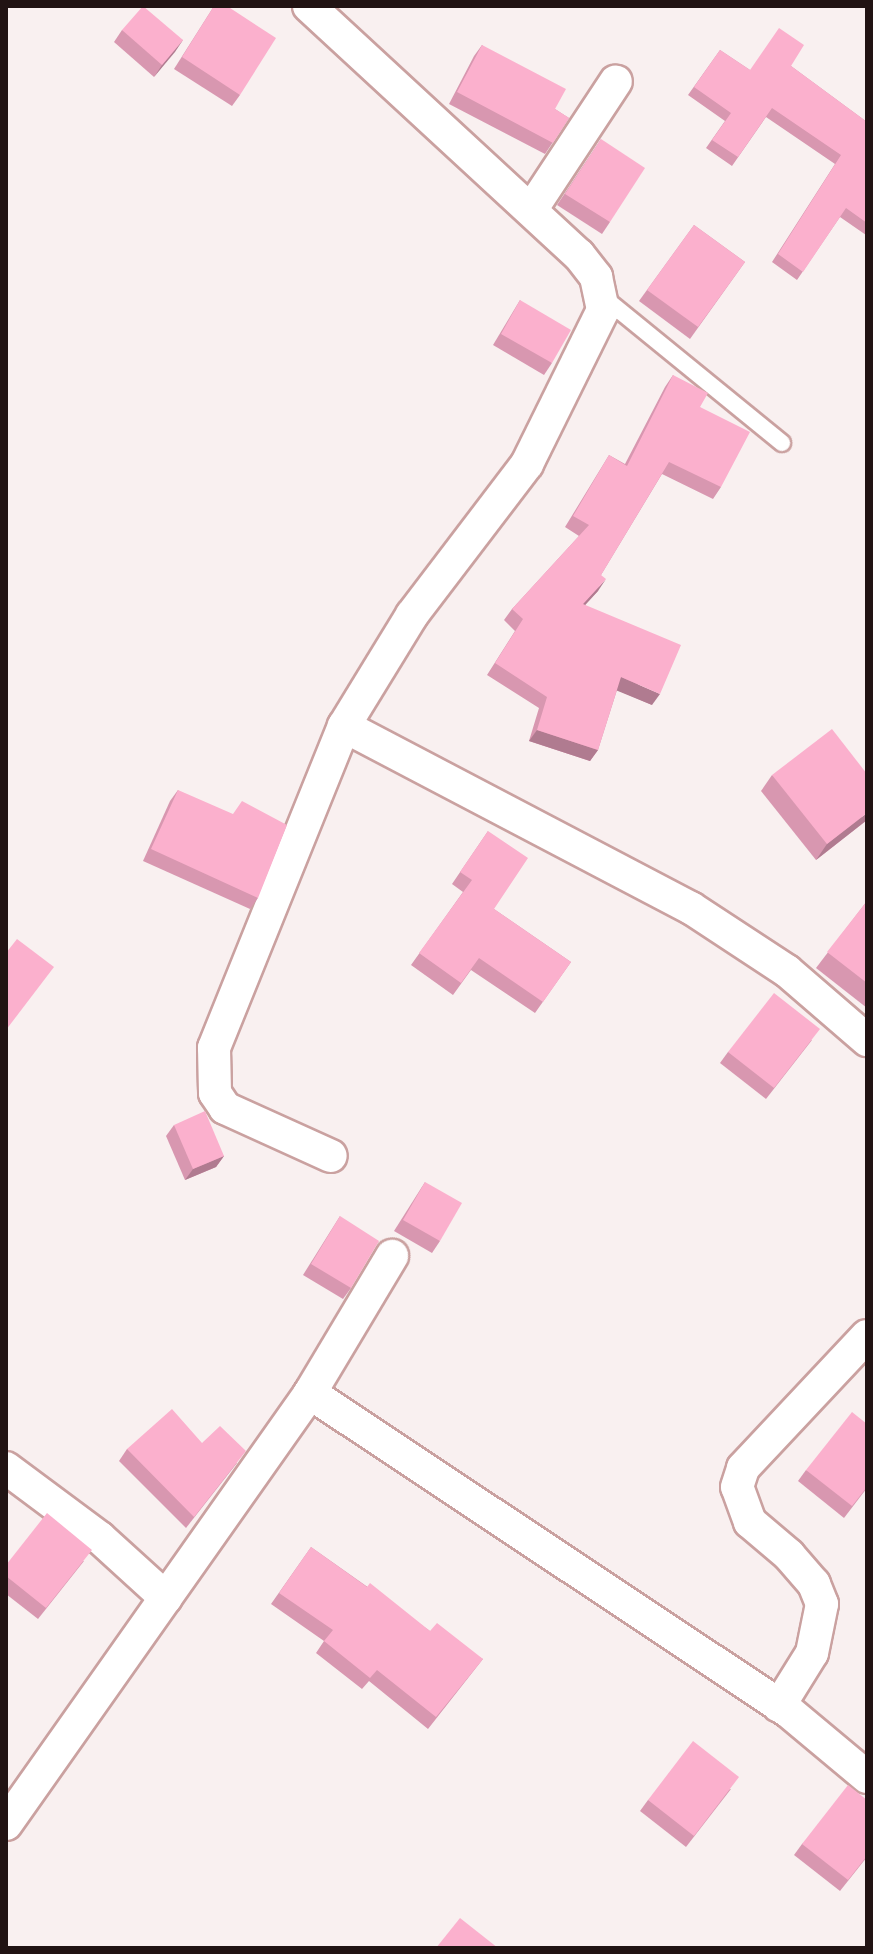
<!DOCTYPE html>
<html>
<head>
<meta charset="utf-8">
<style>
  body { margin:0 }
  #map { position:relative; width:873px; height:1954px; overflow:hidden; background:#f9f0f0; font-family:Overpass,sans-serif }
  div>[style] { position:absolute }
  .roads { filter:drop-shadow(2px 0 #caa1a0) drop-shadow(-2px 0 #caa1a0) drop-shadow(0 2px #caa1a0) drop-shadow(0 -2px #caa1a0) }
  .service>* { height:16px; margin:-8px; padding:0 8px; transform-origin:8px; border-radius:8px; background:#fff }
  .minor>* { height:32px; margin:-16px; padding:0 16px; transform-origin:16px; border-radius:16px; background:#fff }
  .wall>* { inset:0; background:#d897b0 }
  .shaded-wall>* { inset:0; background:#b07b90 }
  .building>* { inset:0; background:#fbb0cd }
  span { translate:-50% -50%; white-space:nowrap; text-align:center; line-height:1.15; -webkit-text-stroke:6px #fff; paint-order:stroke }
  .frame { position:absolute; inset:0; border:8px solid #211313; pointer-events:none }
</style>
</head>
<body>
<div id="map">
  <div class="roads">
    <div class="service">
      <i style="left:603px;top:297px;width:231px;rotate:39.2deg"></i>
    </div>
    <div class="minor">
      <i style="left:309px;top:6px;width:367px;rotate:42.7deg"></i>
      <i style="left:579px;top:255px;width:28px;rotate:52deg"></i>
      <i style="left:596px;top:277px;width:34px;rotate:78deg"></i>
      <i style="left:603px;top:310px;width:172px;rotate:116.3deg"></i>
      <i style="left:527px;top:464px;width:190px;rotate:127.3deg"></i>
      <i style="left:412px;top:615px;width:130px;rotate:121.5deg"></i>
      <i style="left:344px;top:726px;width:347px;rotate:112deg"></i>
      <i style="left:214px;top:1048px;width:45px;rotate:88.7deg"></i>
      <i style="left:215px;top:1093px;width:18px;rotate:56deg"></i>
      <i style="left:225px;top:1108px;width:116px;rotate:24.4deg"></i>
      <i style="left:531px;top:210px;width:154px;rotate:-56.6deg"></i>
      <i style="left:344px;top:726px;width:392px;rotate:27.7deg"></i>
      <i style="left:691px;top:908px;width:115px;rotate:33.3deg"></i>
      <i style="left:787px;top:971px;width:106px;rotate:40.8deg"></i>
      <i style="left:310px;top:1393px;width:574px;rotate:33.63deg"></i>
      <i style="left:788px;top:1711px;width:103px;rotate:39.9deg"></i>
      <i style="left:6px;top:1468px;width:117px;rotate:36.7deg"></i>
      <i style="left:100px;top:1538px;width:89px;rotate:42.3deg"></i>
      <i style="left:779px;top:1706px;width:62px;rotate:-58.1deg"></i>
      <i style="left:812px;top:1653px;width:50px;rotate:-78.5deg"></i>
      <i style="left:822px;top:1604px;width:22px;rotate:-112deg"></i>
      <i style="left:814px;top:1584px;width:38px;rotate:-131deg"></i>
      <i style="left:789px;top:1555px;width:51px;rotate:-139.8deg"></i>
      <i style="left:750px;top:1522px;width:37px;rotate:-110deg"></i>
      <i style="left:737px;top:1487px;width:20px;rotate:-72deg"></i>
      <i style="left:743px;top:1468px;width:181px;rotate:-46.8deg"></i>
      <i style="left:6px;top:1824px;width:527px;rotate:-54.8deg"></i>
      <i style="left:310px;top:1393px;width:160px;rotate:-59.1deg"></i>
    </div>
  </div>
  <div class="wall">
    <i style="clip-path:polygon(214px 6px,240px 95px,232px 106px,174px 69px)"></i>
    <i style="clip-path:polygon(122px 30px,183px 40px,154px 77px,114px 42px)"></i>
    <i style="clip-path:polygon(482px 45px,555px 109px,569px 118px,545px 154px,449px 104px,474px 56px)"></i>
    <i style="clip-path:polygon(720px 50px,750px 70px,791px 66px,867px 122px,867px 233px,866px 235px,840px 217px,797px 280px,772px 262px,835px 164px,766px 117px,732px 166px,706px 148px,725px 121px,688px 95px)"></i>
    <i style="clip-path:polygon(601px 139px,610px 222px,602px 234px,557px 205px)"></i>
    <i style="clip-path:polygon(694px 225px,745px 262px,690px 339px,639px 301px)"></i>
    <i style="clip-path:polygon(520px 300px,552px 363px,544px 375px,493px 345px)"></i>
    <i style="clip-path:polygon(673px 375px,700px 407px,721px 487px,713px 499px,662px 474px,601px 575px,598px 591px,585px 605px,652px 705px,617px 690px,598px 750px,590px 761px,529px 741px,539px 708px,487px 675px,515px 631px,504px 620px,512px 609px,579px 536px,565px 527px,609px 455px,625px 464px,665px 387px)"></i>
    <i style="clip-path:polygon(772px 775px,867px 820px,816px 860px,761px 791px)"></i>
    <i style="clip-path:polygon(178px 790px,258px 898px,250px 909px,143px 861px,170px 801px)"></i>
    <i style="clip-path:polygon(488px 831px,494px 909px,571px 962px,535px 1013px,471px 970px,453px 995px,411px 965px,463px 892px,452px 884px)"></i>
    <i style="clip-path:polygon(867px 901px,867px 1008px,816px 968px)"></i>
    <i style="clip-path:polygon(812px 1040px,766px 1099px,720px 1063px,728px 1052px)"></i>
    <i style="clip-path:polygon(174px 1125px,224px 1156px,216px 1167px,185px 1180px,166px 1136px)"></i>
    <i style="clip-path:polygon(425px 1182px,440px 1241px,432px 1253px,394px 1231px)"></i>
    <i style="clip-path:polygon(340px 1216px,351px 1288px,343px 1299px,303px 1275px)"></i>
    <i style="clip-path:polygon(202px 1443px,237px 1463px,186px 1528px,119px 1461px,127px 1449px)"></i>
    <i style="clip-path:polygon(806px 1470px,867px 1488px,844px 1518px,798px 1481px)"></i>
    <i style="clip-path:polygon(311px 1547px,430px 1631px,483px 1659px,428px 1729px,369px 1681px,362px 1689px,316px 1653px,324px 1641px,271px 1604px)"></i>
    <i style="clip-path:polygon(84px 1561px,38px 1619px,6px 1594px,6px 1565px)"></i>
    <i style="clip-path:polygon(731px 1789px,686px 1847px,640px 1811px,648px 1800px)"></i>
    <i style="clip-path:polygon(867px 1800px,867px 1857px,840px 1891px,794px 1855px,802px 1844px)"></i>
  </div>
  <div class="shaded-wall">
    <i style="clip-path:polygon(183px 40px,175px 52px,154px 77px,162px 65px)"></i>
    <i style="clip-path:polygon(606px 579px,598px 591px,575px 616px,583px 604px)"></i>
    <i style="clip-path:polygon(621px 677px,660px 694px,652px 705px,613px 689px)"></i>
    <i style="clip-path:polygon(537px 730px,598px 750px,590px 761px,529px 741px)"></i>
    <i style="clip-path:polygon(867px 813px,867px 820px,816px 860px,827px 844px)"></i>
    <i style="clip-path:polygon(224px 1156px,216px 1167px,185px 1180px,193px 1169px)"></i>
  </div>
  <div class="building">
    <i style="clip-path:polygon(143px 6px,183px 40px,162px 65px,122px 30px)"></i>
    <i style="clip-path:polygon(214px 6px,227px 6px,276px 38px,240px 95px,182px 57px)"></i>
    <i style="clip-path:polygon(779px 28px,804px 45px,791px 66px,867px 122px,867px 223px,846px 208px,803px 272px,778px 254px,841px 155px,772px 108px,738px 157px,712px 140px,731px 113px,694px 87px,720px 50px,750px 70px)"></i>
    <i style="clip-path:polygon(482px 45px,566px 89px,555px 109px,569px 118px,553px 143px,457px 92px)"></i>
    <i style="clip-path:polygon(601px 139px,645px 168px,610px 222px,565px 194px)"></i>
    <i style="clip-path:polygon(694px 225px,745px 262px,698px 327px,647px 290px)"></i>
    <i style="clip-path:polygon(520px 300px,571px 330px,552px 363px,501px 334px)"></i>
    <i style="clip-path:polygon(673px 375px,708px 393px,700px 407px,750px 432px,721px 487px,669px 462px,601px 575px,606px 579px,583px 604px,681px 645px,660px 694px,621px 677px,598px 750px,537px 730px,547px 697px,495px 663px,523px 619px,512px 609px,589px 525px,573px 516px,609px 455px,627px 466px)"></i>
    <i style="clip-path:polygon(832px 729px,867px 774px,867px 813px,827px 844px,772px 775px)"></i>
    <i style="clip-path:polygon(178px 790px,233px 814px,242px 801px,287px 825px,258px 898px,151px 849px)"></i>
    <i style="clip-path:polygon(488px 831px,528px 858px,494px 909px,571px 962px,543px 1002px,479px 958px,461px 983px,419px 953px,472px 880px,460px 872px)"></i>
    <i style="clip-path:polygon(867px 901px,867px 983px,827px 952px)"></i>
    <i style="clip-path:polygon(17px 939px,54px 967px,6px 1030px,6px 953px)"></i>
    <i style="clip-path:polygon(774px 993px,820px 1029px,774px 1088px,728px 1052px)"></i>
    <i style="clip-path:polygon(205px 1111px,224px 1156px,193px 1169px,174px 1125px)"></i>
    <i style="clip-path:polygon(425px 1182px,462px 1203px,440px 1241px,403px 1220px)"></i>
    <i style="clip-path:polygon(340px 1216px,379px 1241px,351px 1288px,311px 1264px)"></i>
    <i style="clip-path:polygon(172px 1409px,202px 1443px,220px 1426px,246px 1451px,194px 1517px,127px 1449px)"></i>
    <i style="clip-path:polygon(852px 1412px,867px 1424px,867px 1487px,852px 1506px,806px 1470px)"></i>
    <i style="clip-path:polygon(47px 1513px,92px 1550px,46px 1608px,6px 1576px,6px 1565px)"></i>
    <i style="clip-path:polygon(311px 1547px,367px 1587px,370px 1583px,430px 1631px,437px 1623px,483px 1659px,436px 1717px,377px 1670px,370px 1678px,324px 1641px,333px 1630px,279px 1593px)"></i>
    <i style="clip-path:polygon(693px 1741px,739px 1777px,694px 1836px,648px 1800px)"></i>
    <i style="clip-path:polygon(848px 1785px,867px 1800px,867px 1856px,848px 1880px,802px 1844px)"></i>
    <i style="clip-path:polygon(460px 1918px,498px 1948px,436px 1948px)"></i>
  </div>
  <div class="frame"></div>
</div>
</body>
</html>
